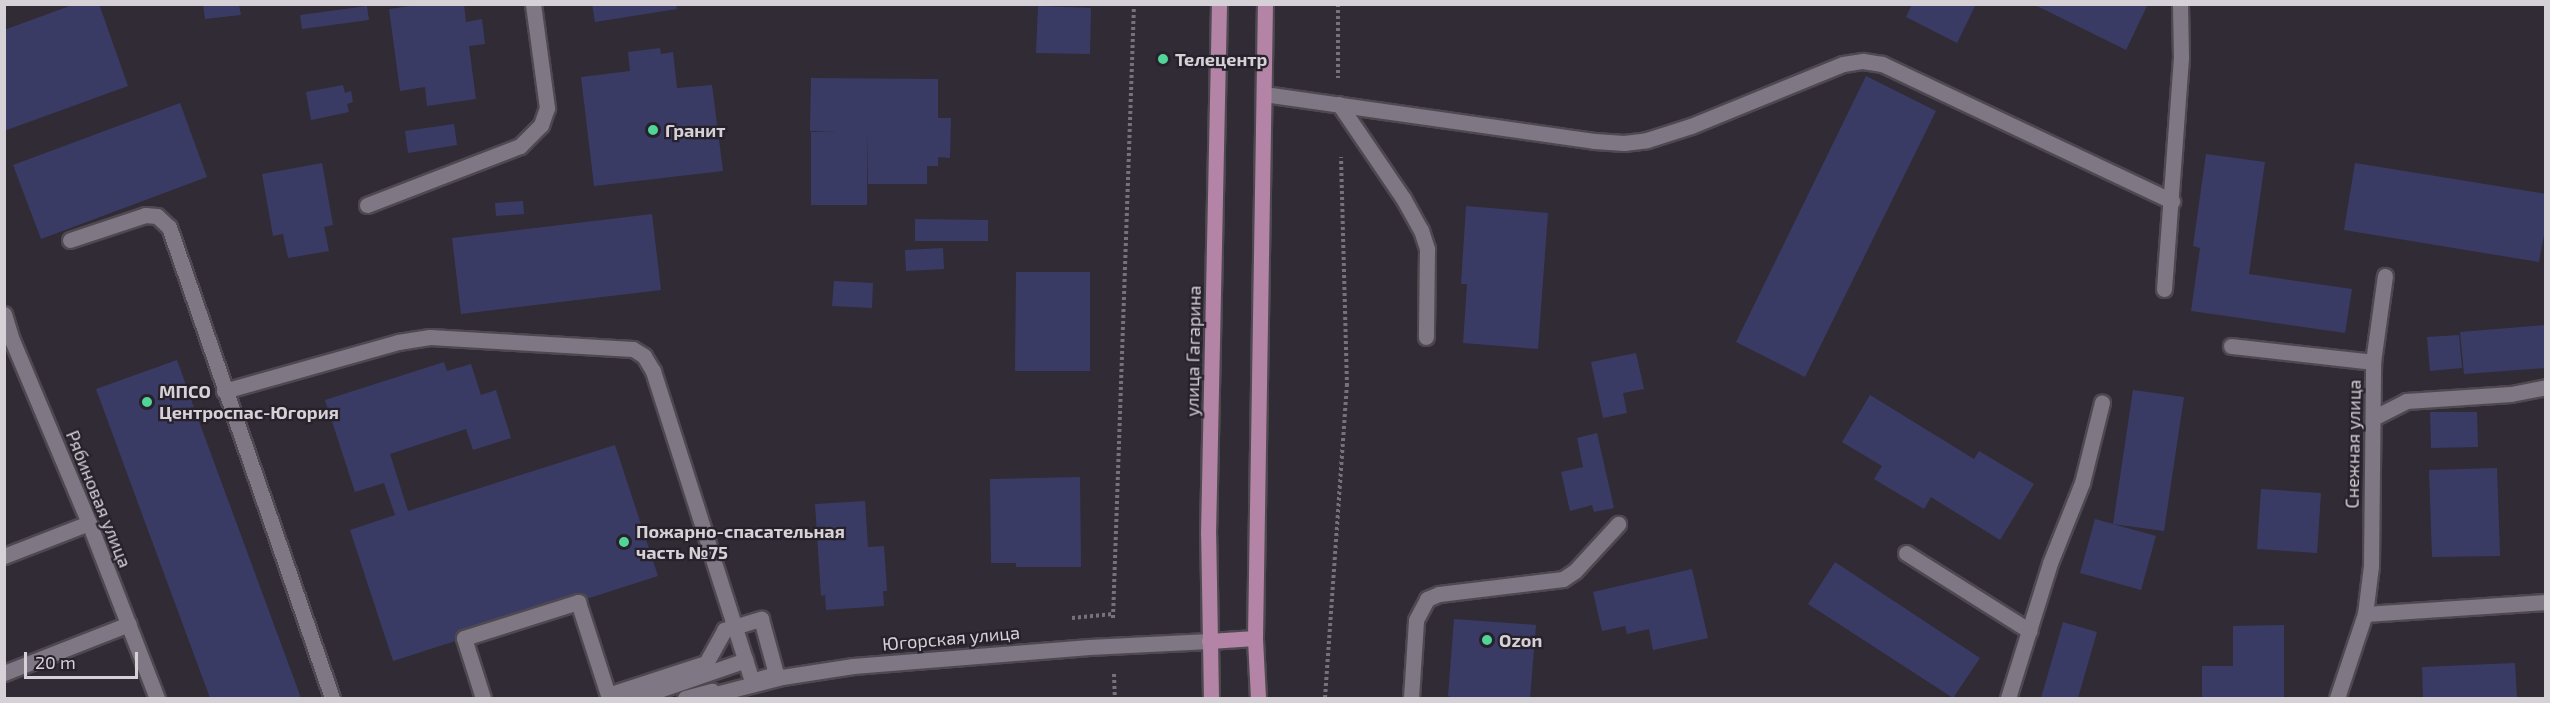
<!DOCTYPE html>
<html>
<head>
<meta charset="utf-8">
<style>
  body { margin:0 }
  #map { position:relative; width:2550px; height:703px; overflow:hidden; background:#312b35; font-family:"Exo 2",sans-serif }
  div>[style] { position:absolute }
  .building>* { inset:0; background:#393b64 }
  .path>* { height:4px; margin-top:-2px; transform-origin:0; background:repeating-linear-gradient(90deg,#76717a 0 3px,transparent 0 6px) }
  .roads { filter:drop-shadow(2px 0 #4e4950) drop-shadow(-2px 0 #4e4950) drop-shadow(0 2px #4e4950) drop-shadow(0 -2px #4e4950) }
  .service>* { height:15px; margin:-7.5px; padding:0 7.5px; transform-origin:7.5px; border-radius:7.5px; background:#7f7884 }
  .minor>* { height:15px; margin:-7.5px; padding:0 7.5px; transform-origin:7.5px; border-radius:7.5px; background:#7f7884 }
  .tertiary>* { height:15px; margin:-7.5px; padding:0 7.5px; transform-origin:7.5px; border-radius:7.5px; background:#7f7884 }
  .primary>* { height:15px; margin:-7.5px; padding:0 7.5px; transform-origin:7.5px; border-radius:7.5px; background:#b484a6 }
  .dots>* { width:16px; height:16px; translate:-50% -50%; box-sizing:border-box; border:3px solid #27212b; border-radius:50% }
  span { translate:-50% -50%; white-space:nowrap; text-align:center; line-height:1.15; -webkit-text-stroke:4.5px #27212b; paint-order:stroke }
  .poi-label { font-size:18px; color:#d5d1d7; font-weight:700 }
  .left { translate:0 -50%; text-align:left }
  .street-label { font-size:18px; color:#d5d1d7 }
  .frame { position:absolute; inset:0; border:6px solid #d5d1d7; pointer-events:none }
  .scale { position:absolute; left:24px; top:652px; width:114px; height:27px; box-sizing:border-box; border:3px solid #d5d1d7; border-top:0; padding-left:8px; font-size:18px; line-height:21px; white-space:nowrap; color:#d5d1d7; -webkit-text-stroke:4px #27212b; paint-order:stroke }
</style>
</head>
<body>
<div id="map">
  <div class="building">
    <i style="clip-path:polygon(75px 4px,99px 4px,128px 86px,4px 131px,4px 30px)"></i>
    <i style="clip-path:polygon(203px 4px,239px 4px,241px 15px,205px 19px)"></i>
    <i style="clip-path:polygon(424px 4px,464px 4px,466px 22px,482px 19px,485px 44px,469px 46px,476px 99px,427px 106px,425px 87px,400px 91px,389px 9px)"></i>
    <i style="clip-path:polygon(592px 4px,676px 4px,677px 9px,595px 22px)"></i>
    <i style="clip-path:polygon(1912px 4px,1976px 4px,1957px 43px,1906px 17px)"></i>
    <i style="clip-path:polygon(2033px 4px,2148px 4px,2126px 50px)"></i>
    <i style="clip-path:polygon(367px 6px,369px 20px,302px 29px,300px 15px)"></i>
    <i style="clip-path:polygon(1038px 6px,1091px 8px,1090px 54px,1036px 53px)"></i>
    <i style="clip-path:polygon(660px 48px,661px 54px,673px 52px,677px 88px,712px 85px,723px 171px,594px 186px,581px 77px,630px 71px,628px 52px)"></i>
    <i style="clip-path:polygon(1866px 76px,1936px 111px,1805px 377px,1736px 342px)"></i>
    <i style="clip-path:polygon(811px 78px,938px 79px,938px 118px,951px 118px,950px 158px,938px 157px,938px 166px,927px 166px,927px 184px,868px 184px,867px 132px,867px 205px,811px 205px,811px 132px,838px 132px,810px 131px)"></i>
    <i style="clip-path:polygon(343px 85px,345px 93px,351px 91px,353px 102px,347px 104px,349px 112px,311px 120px,306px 92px)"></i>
    <i style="clip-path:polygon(180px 103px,207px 177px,41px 239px,13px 165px)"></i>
    <i style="clip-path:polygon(454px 124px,457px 145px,408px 153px,405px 131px)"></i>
    <i style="clip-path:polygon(2206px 154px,2265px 162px,2249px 274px,2352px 289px,2345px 333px,2191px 311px,2200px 248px,2193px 246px)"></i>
    <i style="clip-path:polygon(322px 163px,333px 225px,324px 227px,329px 251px,288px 258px,283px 234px,273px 236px,262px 174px)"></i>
    <i style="clip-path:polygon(2355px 163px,2546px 194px,2546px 224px,2539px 262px,2344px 230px)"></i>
    <i style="clip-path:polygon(523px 201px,524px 214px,496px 216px,495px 203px)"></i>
    <i style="clip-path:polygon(1466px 206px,1548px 213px,1538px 349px,1463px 343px,1467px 284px,1461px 284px)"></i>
    <i style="clip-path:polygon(652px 214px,661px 290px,461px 314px,452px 238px)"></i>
    <i style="clip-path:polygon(915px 219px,988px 220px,988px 241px,915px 241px)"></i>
    <i style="clip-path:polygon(943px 248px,944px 269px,906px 271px,905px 250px)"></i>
    <i style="clip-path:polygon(1016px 272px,1090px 272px,1090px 371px,1015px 371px)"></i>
    <i style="clip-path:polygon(834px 281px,873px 283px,872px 308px,832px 306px)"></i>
    <i style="clip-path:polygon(2546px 325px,2546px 368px,2464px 374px,2460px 332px)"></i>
    <i style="clip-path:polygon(2459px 335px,2462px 368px,2430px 371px,2427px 337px)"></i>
    <i style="clip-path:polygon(1636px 353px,1644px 389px,1623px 393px,1627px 413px,1603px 418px,1591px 362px)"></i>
    <i style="clip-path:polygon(177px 360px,197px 416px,301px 698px,210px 698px,149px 533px,96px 389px)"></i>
    <i style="clip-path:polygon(444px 362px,447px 371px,471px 364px,481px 395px,496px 390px,511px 438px,473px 450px,466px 429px,390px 454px,408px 511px,615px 445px,658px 576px,393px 661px,350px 530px,395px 515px,384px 483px,355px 492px,325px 400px)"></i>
    <i style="clip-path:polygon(2133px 390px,2184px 397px,2164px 531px,2113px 524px)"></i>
    <i style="clip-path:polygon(1870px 395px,1974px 459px,1979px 451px,2034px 484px,2000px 540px,1931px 497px,1924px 509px,1874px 479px,1882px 466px,1842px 442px)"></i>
    <i style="clip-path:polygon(2430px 412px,2477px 412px,2478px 447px,2431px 448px)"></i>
    <i style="clip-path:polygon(1597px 433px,1614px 508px,1594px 512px,1592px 505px,1570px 511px,1561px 472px,1583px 467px,1577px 438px)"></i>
    <i style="clip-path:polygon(2497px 468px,2500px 556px,2432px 557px,2429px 470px)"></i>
    <i style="clip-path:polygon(1080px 477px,1081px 567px,1016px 567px,1016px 563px,991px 563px,990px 479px)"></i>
    <i style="clip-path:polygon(2261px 489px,2321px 493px,2317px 553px,2257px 549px)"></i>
    <i style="clip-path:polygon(865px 501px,868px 547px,884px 546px,887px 591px,883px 591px,884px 606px,826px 610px,825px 595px,821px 596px,815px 504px)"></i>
    <i style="clip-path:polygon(2095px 519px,2156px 536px,2141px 590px,2080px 573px)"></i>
    <i style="clip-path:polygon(1835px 562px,1980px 658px,1953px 698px,1808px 604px)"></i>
    <i style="clip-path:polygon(1692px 569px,1708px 638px,1653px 650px,1649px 629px,1627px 634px,1625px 626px,1602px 631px,1593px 592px)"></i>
    <i style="clip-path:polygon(1454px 619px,1536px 625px,1530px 698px,1454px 698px,1448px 696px)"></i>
    <i style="clip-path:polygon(2063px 622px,2097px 632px,2078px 698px,2041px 698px)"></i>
    <i style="clip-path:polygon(2284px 625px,2284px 698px,2202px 698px,2202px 666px,2233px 666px,2233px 626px)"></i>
    <i style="clip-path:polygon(2515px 663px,2517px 698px,2423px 698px,2422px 667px)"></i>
  </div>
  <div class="path">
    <i style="left:1338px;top:4px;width:74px;rotate:90deg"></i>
    <i style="left:1072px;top:618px;width:41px;rotate:-5.6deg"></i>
    <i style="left:1113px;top:618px;width:614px;rotate:-88.04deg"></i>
    <i style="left:1114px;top:674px;width:24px;rotate:88deg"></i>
    <i style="left:1325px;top:698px;width:313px;rotate:-86deg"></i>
    <i style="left:1347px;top:386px;width:229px;rotate:-91.5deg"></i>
  </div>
  <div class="roads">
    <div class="service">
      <i style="left:1264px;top:94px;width:333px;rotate:8.1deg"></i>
      <i style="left:1594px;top:141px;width:30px;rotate:4deg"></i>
      <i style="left:1624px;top:143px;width:23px;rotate:-7deg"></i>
      <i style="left:1647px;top:140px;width:46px;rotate:-17.7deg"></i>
      <i style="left:1691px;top:126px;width:164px;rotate:-22.2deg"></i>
      <i style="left:1843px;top:64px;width:20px;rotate:-9deg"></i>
      <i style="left:1863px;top:61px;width:19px;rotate:9deg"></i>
      <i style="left:1882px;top:64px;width:321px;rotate:25.3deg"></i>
      <i style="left:1339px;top:104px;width:114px;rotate:55.8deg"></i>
      <i style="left:1403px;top:198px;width:37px;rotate:61deg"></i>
      <i style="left:1421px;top:230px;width:20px;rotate:72deg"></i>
      <i style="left:1427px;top:249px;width:88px;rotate:90.7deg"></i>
      <i style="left:367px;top:205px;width:164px;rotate:-21.1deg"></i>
      <i style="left:520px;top:146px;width:30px;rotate:-45deg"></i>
      <i style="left:541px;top:125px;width:18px;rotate:-71deg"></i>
      <i style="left:70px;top:240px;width:79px;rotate:-18.4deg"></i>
      <i style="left:145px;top:215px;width:12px;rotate:5deg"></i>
      <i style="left:157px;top:216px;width:16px;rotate:43deg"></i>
      <i style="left:169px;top:227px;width:498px;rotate:70.9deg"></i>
      <i style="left:2164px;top:289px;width:233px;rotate:-85.8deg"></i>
      <i style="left:2181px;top:57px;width:53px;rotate:-91.1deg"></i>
      <i style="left:2231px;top:346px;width:143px;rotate:6.4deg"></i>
      <i style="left:224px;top:391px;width:181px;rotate:-15.7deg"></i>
      <i style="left:398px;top:342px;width:32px;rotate:-9deg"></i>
      <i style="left:430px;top:337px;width:203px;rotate:3.4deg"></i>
      <i style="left:633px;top:349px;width:13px;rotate:32deg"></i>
      <i style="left:644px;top:356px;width:17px;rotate:59deg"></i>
      <i style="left:653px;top:371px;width:329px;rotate:72.3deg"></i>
      <i style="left:1906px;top:553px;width:146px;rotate:32.2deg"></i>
      <i style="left:4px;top:556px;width:91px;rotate:-21.2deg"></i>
      <i style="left:4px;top:673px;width:134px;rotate:-21.4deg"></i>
      <i style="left:483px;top:698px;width:63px;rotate:-107.6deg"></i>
      <i style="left:464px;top:638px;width:120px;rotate:-17.5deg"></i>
      <i style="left:578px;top:602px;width:98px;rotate:72.1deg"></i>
      <i style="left:608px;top:695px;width:103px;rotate:-18.1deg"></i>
      <i style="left:706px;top:663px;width:38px;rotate:-61deg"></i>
      <i style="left:724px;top:630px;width:39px;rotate:-17deg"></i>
      <i style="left:761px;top:619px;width:57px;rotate:74.7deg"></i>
      <i style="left:776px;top:674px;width:16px;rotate:165deg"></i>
      <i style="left:636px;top:698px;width:116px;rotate:-19.1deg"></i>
      <i style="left:685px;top:698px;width:28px;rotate:-15deg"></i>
      <i style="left:1411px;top:698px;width:78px;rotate:-86.3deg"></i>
      <i style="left:1416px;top:620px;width:24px;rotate:-62deg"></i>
      <i style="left:1427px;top:599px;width:13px;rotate:-23deg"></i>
      <i style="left:1439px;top:594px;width:125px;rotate:-6.9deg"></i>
      <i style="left:1563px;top:579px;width:14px;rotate:-34deg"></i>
      <i style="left:1575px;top:571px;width:64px;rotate:-47.5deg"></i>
      <i style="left:2008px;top:698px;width:141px;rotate:-72.7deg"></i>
      <i style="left:2050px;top:563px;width:86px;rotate:-68.2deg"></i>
      <i style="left:2082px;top:483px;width:83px;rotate:-76.1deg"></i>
    </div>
    <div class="minor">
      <i style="left:533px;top:4px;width:105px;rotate:82.3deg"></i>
      <i style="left:4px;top:314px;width:27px;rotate:73deg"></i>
      <i style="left:12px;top:340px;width:199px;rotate:67.2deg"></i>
      <i style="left:89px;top:523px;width:188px;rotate:68.8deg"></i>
      <i style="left:2373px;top:418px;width:37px;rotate:-27deg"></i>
      <i style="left:2406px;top:401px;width:105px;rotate:-3.8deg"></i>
      <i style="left:2511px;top:394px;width:36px;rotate:-11deg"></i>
      <i style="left:2365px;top:614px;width:48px;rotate:-82.9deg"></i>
      <i style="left:2371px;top:566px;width:204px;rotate:-89.4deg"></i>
      <i style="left:2373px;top:362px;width:87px;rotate:-82.1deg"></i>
      <i style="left:2337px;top:698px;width:89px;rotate:-71.6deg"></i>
      <i style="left:2365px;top:614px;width:181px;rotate:-3.8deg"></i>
    </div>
    <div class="tertiary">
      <i style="left:700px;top:698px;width:85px;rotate:-14.4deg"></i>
      <i style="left:782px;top:677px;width:72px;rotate:-8.8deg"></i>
      <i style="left:853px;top:666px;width:237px;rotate:-4.6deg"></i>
      <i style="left:1089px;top:647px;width:120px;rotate:-2.9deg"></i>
    </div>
    <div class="primary">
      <i style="left:1209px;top:641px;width:46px;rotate:-3.7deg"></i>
      <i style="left:1211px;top:698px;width:164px;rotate:-91deg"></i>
      <i style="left:1208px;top:534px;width:530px;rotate:-88.81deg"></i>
      <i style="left:1258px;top:698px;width:60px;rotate:-92.9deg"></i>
      <i style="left:1255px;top:638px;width:634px;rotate:-89.1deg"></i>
    </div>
  </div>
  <div class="dots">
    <i style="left:1163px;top:59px;background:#52d397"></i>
    <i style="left:653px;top:130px;background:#52d397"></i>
    <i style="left:147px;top:402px;background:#52d397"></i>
    <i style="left:624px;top:542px;background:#52d397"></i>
    <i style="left:1487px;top:640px;background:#52d397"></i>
  </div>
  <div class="poi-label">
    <span class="left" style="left:1175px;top:59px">Телецентр</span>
    <span class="left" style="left:665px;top:130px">Гранит</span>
    <span class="left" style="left:159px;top:402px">МПСО<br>Центроспас-Югория</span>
    <span class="left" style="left:636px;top:542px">Пожарно-спасательная<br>часть №75</span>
    <span class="left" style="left:1499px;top:640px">Ozon</span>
  </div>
  <div class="street-label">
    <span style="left:1193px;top:351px;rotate:-89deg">улица Гагарина</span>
    <span style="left:2353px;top:444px;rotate:-89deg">Снежная улица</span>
    <span style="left:99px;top:499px;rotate:68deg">Рябиновая улица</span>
    <span style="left:951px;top:638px;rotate:-5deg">Югорская улица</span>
  </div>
  <div class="frame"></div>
  <div class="scale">20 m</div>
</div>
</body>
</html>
